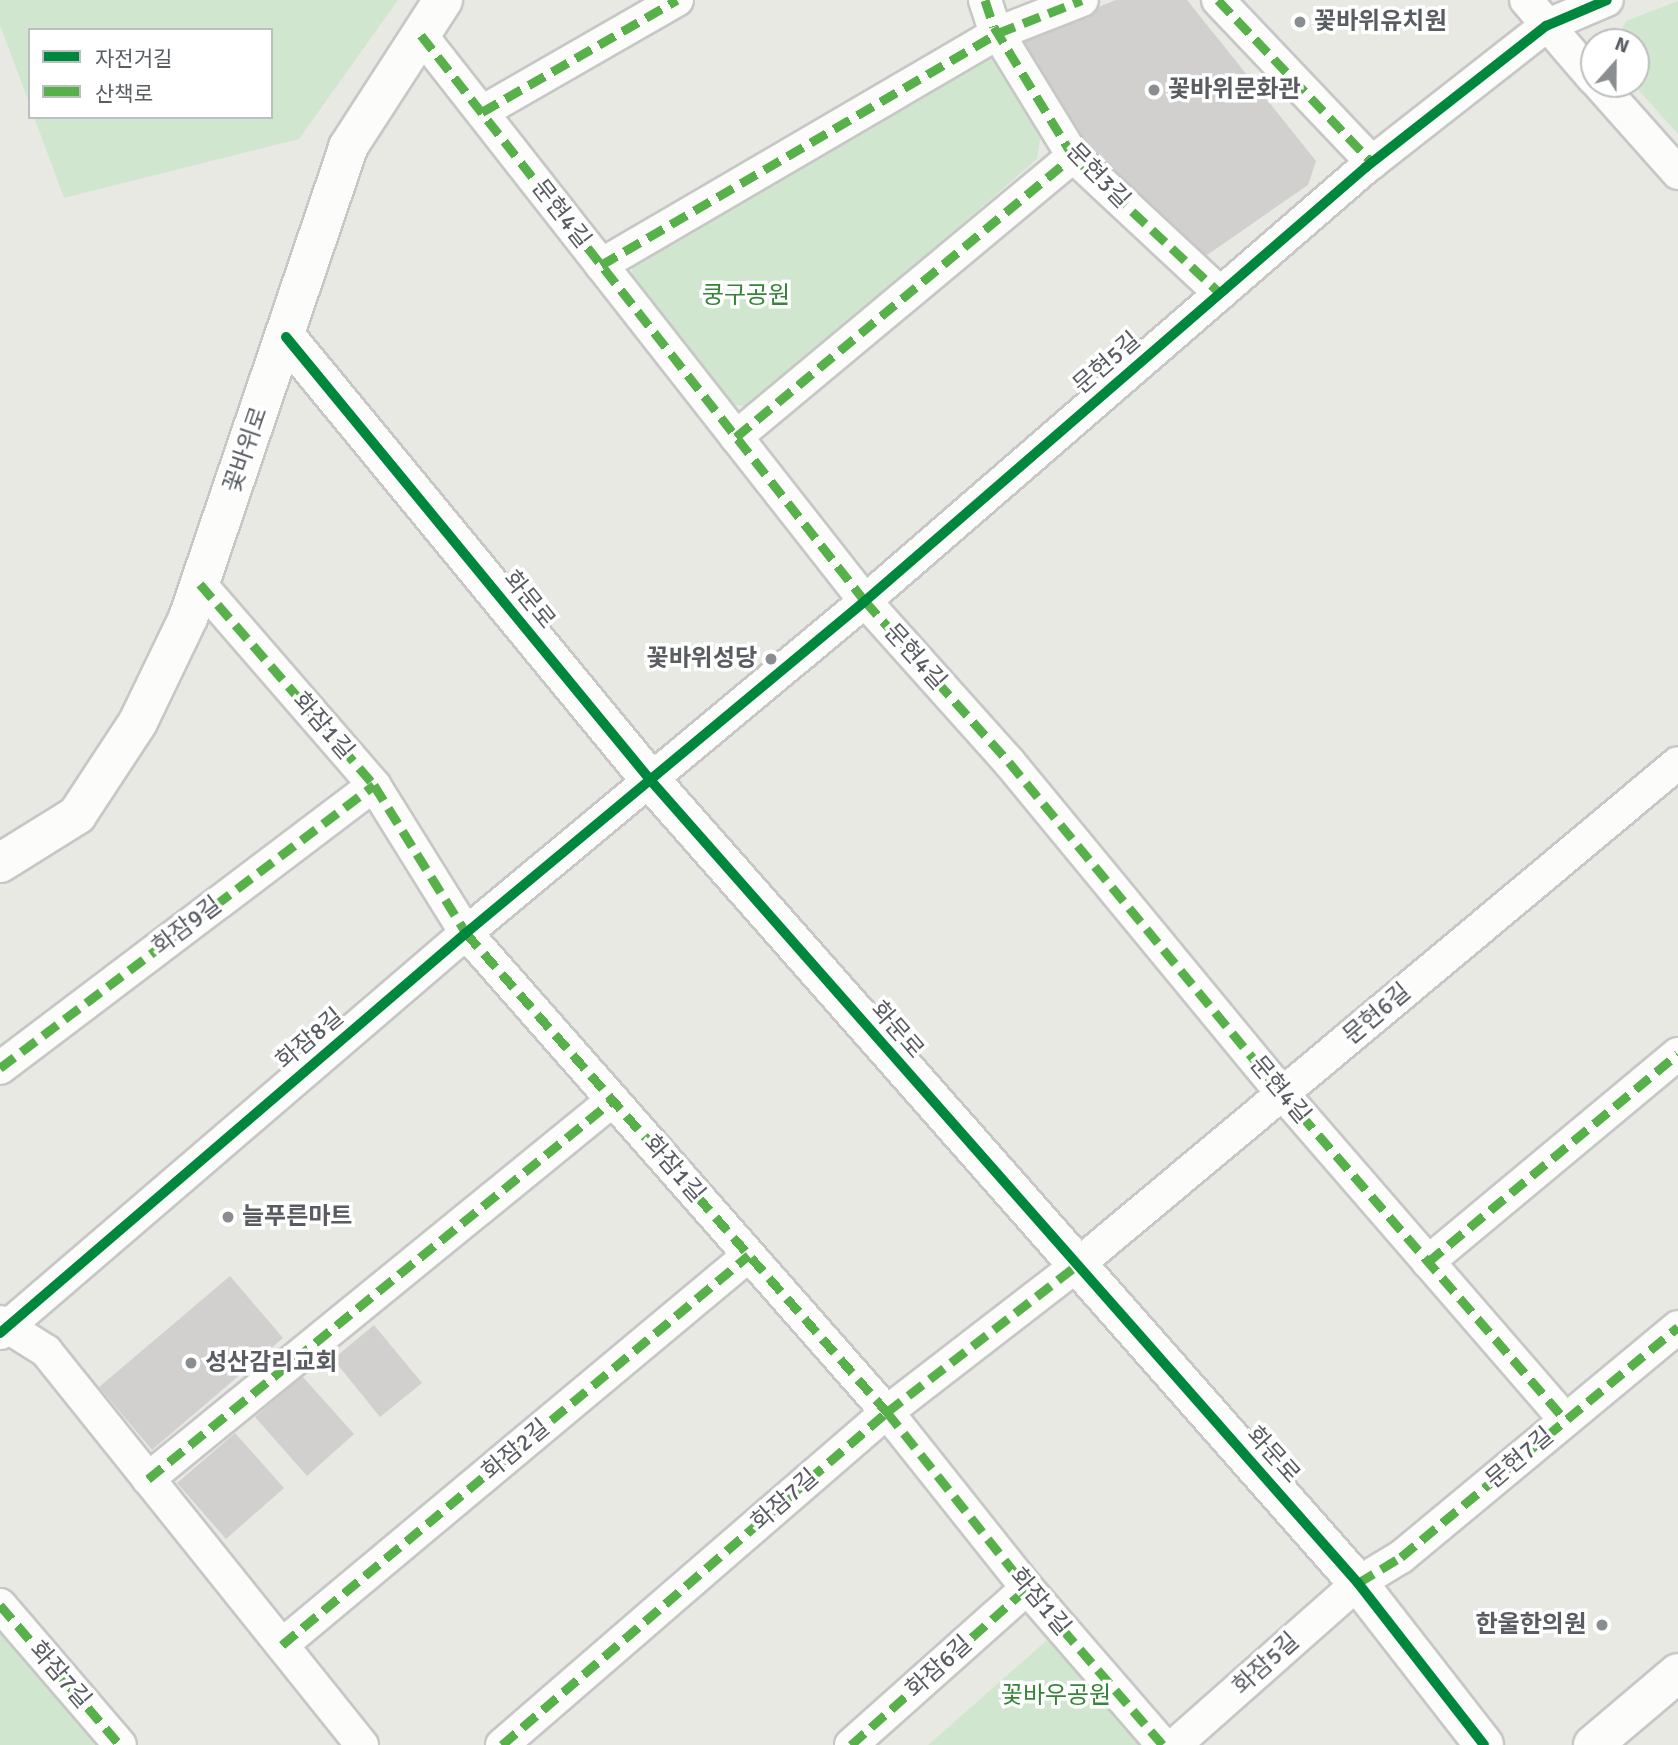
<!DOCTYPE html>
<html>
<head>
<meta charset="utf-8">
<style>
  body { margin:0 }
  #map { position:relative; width:1678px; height:1745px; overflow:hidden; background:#e9e9e4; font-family:Signika,"Noto Sans KR",sans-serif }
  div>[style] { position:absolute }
  .green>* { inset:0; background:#d1e6cf }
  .building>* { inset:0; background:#d1d0ce }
  .roads { filter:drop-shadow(2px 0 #c6c7c6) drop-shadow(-2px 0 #c6c7c6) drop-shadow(0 2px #c6c7c6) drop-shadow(0 -2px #c6c7c6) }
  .street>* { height:32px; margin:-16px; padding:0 16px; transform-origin:16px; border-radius:16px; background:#fcfcfb }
  .secondary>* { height:38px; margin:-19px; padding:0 19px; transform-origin:19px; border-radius:19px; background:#fcfcfb }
  .quiet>* { height:9px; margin-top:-4.5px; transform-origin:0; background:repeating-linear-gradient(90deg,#58b04a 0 18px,transparent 0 27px) }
  .cycleway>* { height:10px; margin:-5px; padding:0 5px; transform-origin:5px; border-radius:5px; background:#00873e }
  .dots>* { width:19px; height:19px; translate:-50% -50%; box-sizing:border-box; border:4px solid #fff; border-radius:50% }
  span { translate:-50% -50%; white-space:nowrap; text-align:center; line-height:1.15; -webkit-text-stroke:7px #fff; paint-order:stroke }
  .poi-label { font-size:24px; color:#595d62; font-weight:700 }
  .left { translate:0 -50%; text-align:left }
  .right { translate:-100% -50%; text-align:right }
  .street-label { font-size:24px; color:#595d62 }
  .park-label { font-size:24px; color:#368438 }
  .legend { position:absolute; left:28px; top:28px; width:245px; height:91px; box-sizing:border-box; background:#fff; border:2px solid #bdbec0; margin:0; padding:9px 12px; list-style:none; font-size:21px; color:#595d62 }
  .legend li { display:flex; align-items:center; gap:14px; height:35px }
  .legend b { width:35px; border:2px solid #bdbec0 }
  .north { position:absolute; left:1580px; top:28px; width:70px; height:70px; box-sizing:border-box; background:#fff; border:2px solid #bdbec0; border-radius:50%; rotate:21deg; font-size:19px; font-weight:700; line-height:28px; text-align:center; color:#595d62 }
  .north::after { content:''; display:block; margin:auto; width:24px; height:32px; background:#8b8e90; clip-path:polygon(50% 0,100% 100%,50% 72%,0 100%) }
</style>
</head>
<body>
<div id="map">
  <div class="green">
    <i style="clip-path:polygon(0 0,398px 0,299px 139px,64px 198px,34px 117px,271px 117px,271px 30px,30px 30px,30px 105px,0 25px)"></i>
    <i style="clip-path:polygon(1678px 1px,1678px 134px,1633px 84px,1636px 42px,1615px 42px,1626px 21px)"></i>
    <i style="clip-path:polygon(968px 56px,993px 57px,1041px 134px,1037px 159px,751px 407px,720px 403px,633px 297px,632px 266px)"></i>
    <i style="clip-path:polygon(0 1620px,111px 1745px,0 1745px)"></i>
    <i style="clip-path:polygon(1046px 1641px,1074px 1643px,1168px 1745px,928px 1745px)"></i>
  </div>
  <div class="building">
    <i style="clip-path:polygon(1116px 0,1187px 0,1316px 161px,1308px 185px,1197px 262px,1084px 140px,1015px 40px)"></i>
    <i style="clip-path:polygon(230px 1276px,283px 1338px,152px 1450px,99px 1387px)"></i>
    <i style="clip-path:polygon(374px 1325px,422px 1383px,380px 1417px,333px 1359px)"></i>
    <i style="clip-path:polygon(302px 1376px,354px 1434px,307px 1476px,255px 1417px)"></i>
    <i style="clip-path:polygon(235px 1433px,284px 1488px,226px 1539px,177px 1483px)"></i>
  </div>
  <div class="roads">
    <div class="street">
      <i style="left:985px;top:0;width:28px;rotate:72deg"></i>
      <i style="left:994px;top:27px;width:151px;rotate:58.5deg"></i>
      <i style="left:1073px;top:156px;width:201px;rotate:43deg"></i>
      <i style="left:1218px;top:0;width:224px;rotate:46.5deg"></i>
      <i style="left:1526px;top:0;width:104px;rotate:49.3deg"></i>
      <i style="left:421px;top:35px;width:719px;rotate:51.89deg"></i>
      <i style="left:865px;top:601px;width:216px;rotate:48.2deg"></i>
      <i style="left:1009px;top:762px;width:430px;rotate:50.5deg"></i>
      <i style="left:1283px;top:1094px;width:431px;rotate:49.1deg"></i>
      <i style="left:1599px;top:84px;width:119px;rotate:48.4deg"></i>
      <i style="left:482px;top:112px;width:225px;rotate:-29.9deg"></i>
      <i style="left:601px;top:265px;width:460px;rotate:-30.3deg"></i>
      <i style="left:998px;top:33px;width:90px;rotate:-21.4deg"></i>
      <i style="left:736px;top:437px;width:439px;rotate:-39.8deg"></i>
      <i style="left:200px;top:584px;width:266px;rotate:49.1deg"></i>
      <i style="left:374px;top:785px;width:174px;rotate:58.1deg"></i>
      <i style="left:466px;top:933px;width:638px;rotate:48.69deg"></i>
      <i style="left:887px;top:1412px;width:225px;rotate:51.5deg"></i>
      <i style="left:1027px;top:1588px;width:208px;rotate:49.1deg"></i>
      <i style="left:0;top:1068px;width:469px;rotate:-37.1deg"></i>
      <i style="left:1428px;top:1262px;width:325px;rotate:-39.8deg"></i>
      <i style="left:0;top:1322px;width:54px;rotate:32.2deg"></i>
      <i style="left:46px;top:1351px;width:505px;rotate:51.27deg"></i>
      <i style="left:0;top:1333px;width:614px;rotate:-40.64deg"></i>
      <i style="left:466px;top:933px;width:519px;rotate:-39.76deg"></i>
      <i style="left:865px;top:601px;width:663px;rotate:-40.9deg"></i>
      <i style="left:1366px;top:167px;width:229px;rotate:-38.1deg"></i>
      <i style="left:1546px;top:26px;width:66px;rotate:-23.1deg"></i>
      <i style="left:148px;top:1479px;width:600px;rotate:-39.18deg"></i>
      <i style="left:0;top:1605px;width:184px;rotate:49.4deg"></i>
      <i style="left:282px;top:1645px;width:608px;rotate:-39.87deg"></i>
      <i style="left:502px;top:1745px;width:509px;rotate:-40.86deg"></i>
      <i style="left:887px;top:1412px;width:239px;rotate:-37.7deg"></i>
      <i style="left:1076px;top:1266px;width:784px;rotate:-39.88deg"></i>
      <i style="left:851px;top:1745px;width:236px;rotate:-41.7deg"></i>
      <i style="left:1175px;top:1745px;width:244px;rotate:-41.5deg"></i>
      <i style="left:1358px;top:1583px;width:50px;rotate:-31.2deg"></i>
      <i style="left:1401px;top:1557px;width:360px;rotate:-39.7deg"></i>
    </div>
    <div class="secondary">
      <i style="left:286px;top:337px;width:576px;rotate:50.56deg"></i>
      <i style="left:652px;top:782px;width:1068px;rotate:48.61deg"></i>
      <i style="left:1358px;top:1583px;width:205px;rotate:52.1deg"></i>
      <i style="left:0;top:863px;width:91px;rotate:-31.9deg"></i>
      <i style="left:77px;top:815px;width:111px;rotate:-56.7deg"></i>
      <i style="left:138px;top:722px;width:115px;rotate:-64.3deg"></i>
      <i style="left:188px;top:618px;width:497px;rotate:-71.2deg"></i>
      <i style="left:348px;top:147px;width:175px;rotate:-57.1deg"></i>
      <i style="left:1593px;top:1745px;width:111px;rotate:-40.3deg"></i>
    </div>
  </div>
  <div class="quiet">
    <i style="left:985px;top:0;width:28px;rotate:72deg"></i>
    <i style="left:994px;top:27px;width:151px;rotate:58.5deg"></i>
    <i style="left:1073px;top:156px;width:201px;rotate:43deg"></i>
    <i style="left:1218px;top:0;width:224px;rotate:46.5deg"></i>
    <i style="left:421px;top:35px;width:719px;rotate:51.89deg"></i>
    <i style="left:865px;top:601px;width:216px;rotate:48.2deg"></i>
    <i style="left:1009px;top:762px;width:430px;rotate:50.5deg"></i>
    <i style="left:1283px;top:1094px;width:431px;rotate:49.1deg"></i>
    <i style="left:482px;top:112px;width:225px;rotate:-29.9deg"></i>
    <i style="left:601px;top:265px;width:460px;rotate:-30.3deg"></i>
    <i style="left:998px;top:33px;width:90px;rotate:-21.4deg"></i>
    <i style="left:736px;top:437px;width:439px;rotate:-39.8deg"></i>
    <i style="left:200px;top:584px;width:266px;rotate:49.1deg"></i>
    <i style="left:374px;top:785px;width:174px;rotate:58.1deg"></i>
    <i style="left:466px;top:933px;width:638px;rotate:48.69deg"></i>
    <i style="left:887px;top:1412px;width:225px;rotate:51.5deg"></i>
    <i style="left:1027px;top:1588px;width:208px;rotate:49.1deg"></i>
    <i style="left:0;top:1068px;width:469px;rotate:-37.1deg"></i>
    <i style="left:1428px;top:1262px;width:325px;rotate:-39.8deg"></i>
    <i style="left:148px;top:1479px;width:600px;rotate:-39.18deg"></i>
    <i style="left:1358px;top:1583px;width:50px;rotate:-31.2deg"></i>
    <i style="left:1401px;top:1557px;width:360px;rotate:-39.7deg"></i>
    <i style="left:0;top:1605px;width:184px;rotate:49.4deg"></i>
    <i style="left:282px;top:1645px;width:608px;rotate:-39.87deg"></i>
    <i style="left:502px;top:1745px;width:509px;rotate:-40.86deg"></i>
    <i style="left:887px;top:1412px;width:239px;rotate:-37.7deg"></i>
    <i style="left:851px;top:1745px;width:236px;rotate:-41.7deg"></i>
  </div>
  <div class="cycleway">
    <i style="left:286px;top:337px;width:576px;rotate:50.56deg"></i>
    <i style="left:652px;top:782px;width:1068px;rotate:48.61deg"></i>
    <i style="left:1358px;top:1583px;width:205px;rotate:52.1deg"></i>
    <i style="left:0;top:1333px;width:614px;rotate:-40.64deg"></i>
    <i style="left:466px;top:933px;width:519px;rotate:-39.76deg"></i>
    <i style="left:865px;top:601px;width:663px;rotate:-40.9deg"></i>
    <i style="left:1366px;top:167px;width:229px;rotate:-38.1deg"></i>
    <i style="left:1546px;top:26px;width:66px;rotate:-23.1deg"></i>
  </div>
  <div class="dots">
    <i style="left:1300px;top:22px;background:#8b8e90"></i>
    <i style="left:1154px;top:90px;background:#8b8e90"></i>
    <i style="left:771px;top:659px;background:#8b8e90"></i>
    <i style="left:228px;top:1217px;background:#8b8e90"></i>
    <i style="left:191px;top:1363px;background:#8b8e90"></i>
    <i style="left:1602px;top:1625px;background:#8b8e90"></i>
  </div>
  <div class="poi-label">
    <span class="left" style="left:1314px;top:22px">꽃바위유치원</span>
    <span class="left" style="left:1168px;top:90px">꽃바위문화관</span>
    <span class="right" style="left:757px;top:659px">꽃바위성당</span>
    <span class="left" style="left:242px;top:1217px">늘푸른마트</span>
    <span class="left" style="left:205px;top:1363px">성산감리교회</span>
    <span class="right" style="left:1586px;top:1625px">한울한의원</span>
  </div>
  <div class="street-label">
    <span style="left:1098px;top:176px;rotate:46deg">문현3길</span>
    <span style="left:561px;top:214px;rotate:52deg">문현4길</span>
    <span style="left:1107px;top:363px;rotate:-41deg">문현5길</span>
    <span style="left:246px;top:450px;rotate:-71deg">꽃바위로</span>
    <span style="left:529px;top:600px;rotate:51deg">화문로</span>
    <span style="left:915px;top:657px;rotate:48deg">문현4길</span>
    <span style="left:323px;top:726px;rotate:49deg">화잠1길</span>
    <span style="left:187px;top:926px;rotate:-37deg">화잠9길</span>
    <span style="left:1377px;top:1014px;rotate:-40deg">문현6길</span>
    <span style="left:897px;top:1030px;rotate:49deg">화문로</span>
    <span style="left:310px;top:1039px;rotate:-40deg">화잠8길</span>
    <span style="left:1280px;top:1090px;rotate:50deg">문현4길</span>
    <span style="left:674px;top:1169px;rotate:49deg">화잠1길</span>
    <span style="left:516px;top:1450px;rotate:-40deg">화잠2길</span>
    <span style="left:1273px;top:1455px;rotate:48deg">화문로</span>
    <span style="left:1520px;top:1458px;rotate:-40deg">문현7길</span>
    <span style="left:785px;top:1500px;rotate:-41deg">화잠7길</span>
    <span style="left:1040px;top:1602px;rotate:50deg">화잠1길</span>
    <span style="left:1266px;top:1664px;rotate:-42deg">화잠5길</span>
    <span style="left:939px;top:1667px;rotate:-42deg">화잠6길</span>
    <span style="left:60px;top:1675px;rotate:49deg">화잠7길</span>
  </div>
  <div class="park-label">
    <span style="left:746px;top:296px">쿵구공원</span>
    <span style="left:1056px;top:1696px">꽃바우공원</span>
  </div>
  <ul class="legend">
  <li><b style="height:9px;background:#00873e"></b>자전거길</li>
  <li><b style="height:9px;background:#58b04a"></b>산책로</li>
  </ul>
  <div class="north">N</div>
</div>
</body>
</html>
